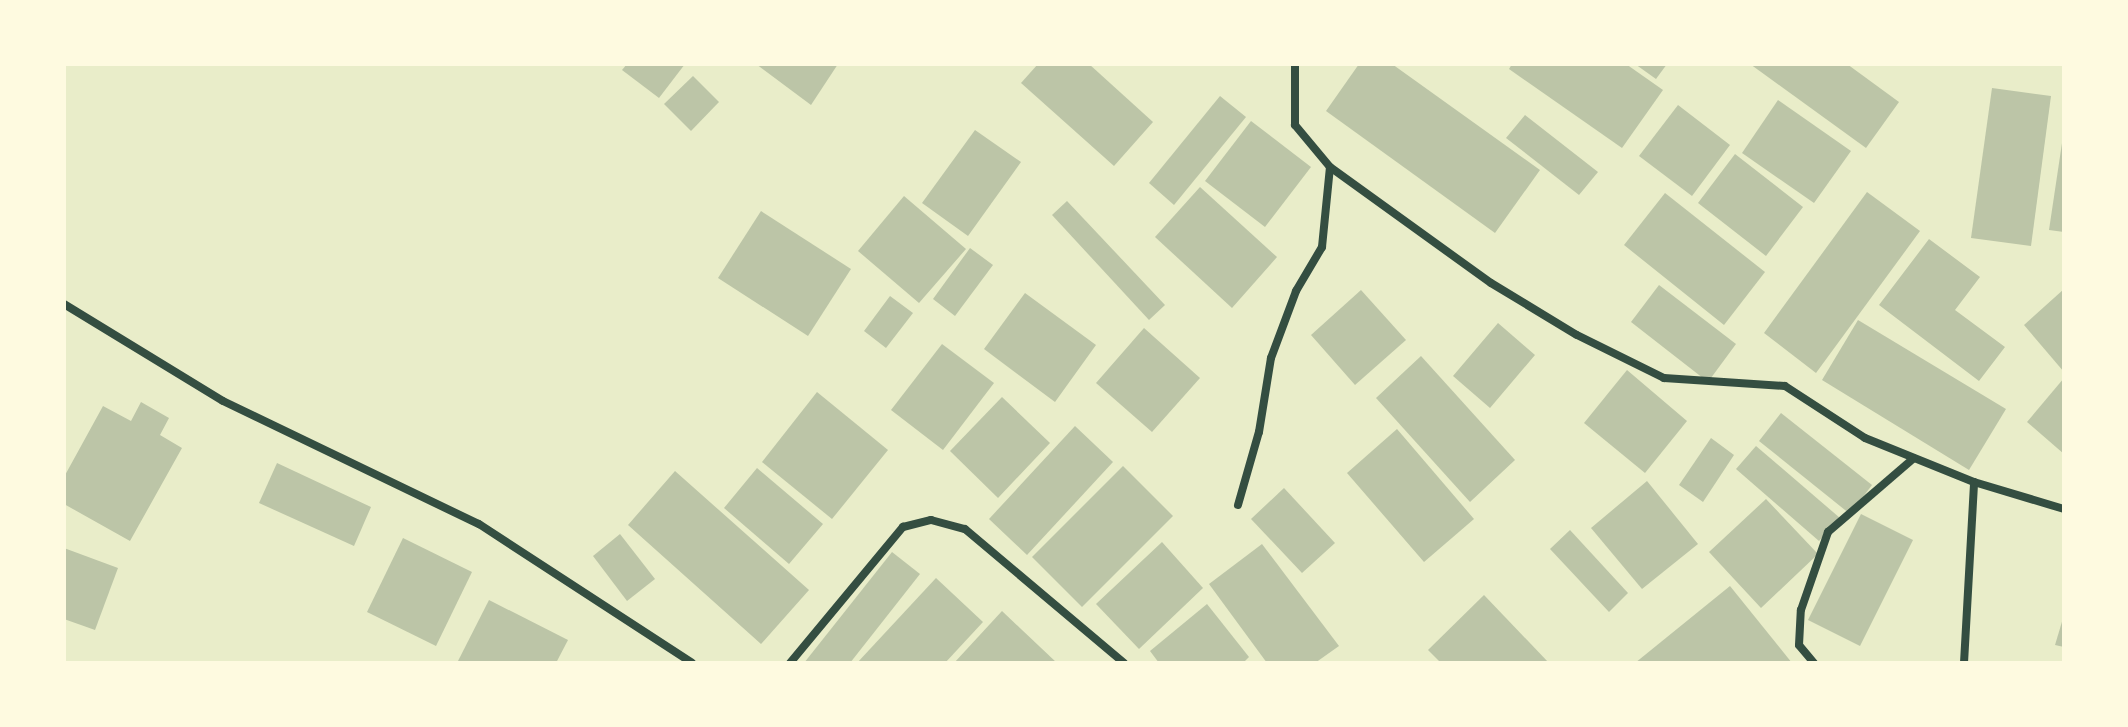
<!DOCTYPE html>
<html>
<head>
<meta charset="utf-8">
<style>
  body { margin:0 }
  #map { position:relative; width:2128px; height:727px; overflow:hidden; background:#e9edc9; font-family:"Playfair Display",serif }
  div>[style] { position:absolute }
  .building>* { inset:0; background:#bcc5a7 }
  .minor>* { height:8px; margin:-4px; padding:0 4px; transform-origin:4px; border-radius:4px; background:#344e41 }
  span { translate:-50% -50%; white-space:nowrap; text-align:center; line-height:1.15; -webkit-text-stroke:6px #fefae0; paint-order:stroke }
  .frame { position:absolute; inset:0; border:66px solid #fefae0; pointer-events:none }
</style>
</head>
<body>
<div id="map">
  <div class="building">
    <i style="clip-path:polygon(627px 64px,685px 64px,659px 98px,622px 70px)"></i>
    <i style="clip-path:polygon(756px 64px,838px 64px,811px 105px)"></i>
    <i style="clip-path:polygon(1038px 64px,1089px 64px,1153px 122px,1114px 166px,1021px 83px)"></i>
    <i style="clip-path:polygon(1359px 64px,1392px 64px,1540px 170px,1495px 233px,1326px 111px)"></i>
    <i style="clip-path:polygon(1512px 64px,1626px 64px,1663px 90px,1622px 148px,1509px 69px)"></i>
    <i style="clip-path:polygon(1635px 64px,1667px 64px,1656px 79px)"></i>
    <i style="clip-path:polygon(1750px 64px,1847px 64px,1899px 102px,1866px 148px)"></i>
    <i style="clip-path:polygon(693px 76px,719px 102px,691px 131px,664px 104px)"></i>
    <i style="clip-path:polygon(1992px 88px,2051px 96px,2031px 246px,1971px 238px)"></i>
    <i style="clip-path:polygon(1220px 96px,1246px 117px,1174px 205px,1149px 183px)"></i>
    <i style="clip-path:polygon(1778px 100px,1851px 151px,1814px 203px,1742px 153px)"></i>
    <i style="clip-path:polygon(1678px 105px,1730px 145px,1692px 196px,1639px 156px)"></i>
    <i style="clip-path:polygon(1525px 115px,1598px 172px,1579px 195px,1506px 138px)"></i>
    <i style="clip-path:polygon(1251px 121px,1311px 167px,1265px 227px,1205px 181px)"></i>
    <i style="clip-path:polygon(975px 130px,1021px 162px,968px 236px,922px 203px)"></i>
    <i style="clip-path:polygon(2062px 143px,2064px 143px,2064px 232px,2049px 230px)"></i>
    <i style="clip-path:polygon(1735px 154px,1803px 207px,1766px 256px,1698px 203px)"></i>
    <i style="clip-path:polygon(1200px 187px,1277px 257px,1232px 308px,1155px 237px)"></i>
    <i style="clip-path:polygon(1867px 192px,1920px 231px,1816px 373px,1764px 333px)"></i>
    <i style="clip-path:polygon(1665px 193px,1765px 272px,1724px 325px,1624px 245px)"></i>
    <i style="clip-path:polygon(904px 196px,966px 249px,919px 303px,858px 251px)"></i>
    <i style="clip-path:polygon(1067px 201px,1165px 305px,1149px 320px,1052px 215px)"></i>
    <i style="clip-path:polygon(761px 211px,851px 269px,808px 336px,718px 278px)"></i>
    <i style="clip-path:polygon(1929px 239px,1980px 277px,1955px 310px,2005px 347px,1979px 381px,1879px 305px)"></i>
    <i style="clip-path:polygon(970px 248px,993px 265px,955px 316px,933px 299px)"></i>
    <i style="clip-path:polygon(1659px 285px,1736px 344px,1708px 382px,1631px 322px)"></i>
    <i style="clip-path:polygon(2064px 289px,2064px 372px,2024px 325px)"></i>
    <i style="clip-path:polygon(1361px 290px,1406px 340px,1355px 385px,1311px 335px)"></i>
    <i style="clip-path:polygon(1025px 293px,1096px 345px,1055px 402px,984px 349px)"></i>
    <i style="clip-path:polygon(890px 296px,913px 313px,886px 348px,864px 331px)"></i>
    <i style="clip-path:polygon(1858px 320px,2006px 409px,1969px 470px,1822px 380px)"></i>
    <i style="clip-path:polygon(1498px 323px,1535px 355px,1490px 408px,1453px 376px)"></i>
    <i style="clip-path:polygon(1144px 328px,1200px 378px,1152px 432px,1096px 383px)"></i>
    <i style="clip-path:polygon(942px 344px,994px 383px,943px 450px,891px 410px)"></i>
    <i style="clip-path:polygon(1421px 356px,1515px 460px,1470px 502px,1376px 398px)"></i>
    <i style="clip-path:polygon(1627px 370px,1687px 421px,1645px 473px,1584px 423px)"></i>
    <i style="clip-path:polygon(2064px 378px,2064px 454px,2027px 422px)"></i>
    <i style="clip-path:polygon(817px 392px,888px 450px,832px 519px,762px 462px)"></i>
    <i style="clip-path:polygon(1002px 397px,1050px 443px,998px 498px,950px 451px)"></i>
    <i style="clip-path:polygon(141px 402px,169px 418px,160px 435px,182px 448px,130px 541px,64px 504px,64px 477px,103px 406px,131px 421px)"></i>
    <i style="clip-path:polygon(1781px 413px,1872px 485px,1850px 514px,1759px 441px)"></i>
    <i style="clip-path:polygon(1075px 426px,1113px 462px,1027px 555px,989px 519px)"></i>
    <i style="clip-path:polygon(1397px 429px,1474px 519px,1424px 562px,1347px 473px)"></i>
    <i style="clip-path:polygon(1711px 438px,1734px 455px,1703px 502px,1679px 485px)"></i>
    <i style="clip-path:polygon(1756px 446px,1840px 518px,1819px 541px,1736px 469px)"></i>
    <i style="clip-path:polygon(277px 463px,371px 507px,354px 546px,259px 503px)"></i>
    <i style="clip-path:polygon(1123px 466px,1173px 516px,1082px 607px,1032px 557px)"></i>
    <i style="clip-path:polygon(757px 468px,823px 524px,789px 564px,724px 508px)"></i>
    <i style="clip-path:polygon(675px 471px,809px 590px,761px 644px,628px 525px)"></i>
    <i style="clip-path:polygon(1647px 481px,1698px 544px,1642px 589px,1591px 528px)"></i>
    <i style="clip-path:polygon(1284px 488px,1335px 543px,1302px 573px,1251px 519px)"></i>
    <i style="clip-path:polygon(1766px 499px,1818px 554px,1761px 608px,1709px 552px)"></i>
    <i style="clip-path:polygon(1861px 514px,1913px 540px,1860px 646px,1808px 620px)"></i>
    <i style="clip-path:polygon(1570px 530px,1628px 593px,1609px 612px,1550px 549px)"></i>
    <i style="clip-path:polygon(620px 534px,655px 579px,627px 601px,593px 556px)"></i>
    <i style="clip-path:polygon(403px 538px,472px 572px,436px 646px,367px 612px)"></i>
    <i style="clip-path:polygon(1162px 542px,1203px 588px,1139px 649px,1096px 604px)"></i>
    <i style="clip-path:polygon(1262px 544px,1339px 646px,1315px 663px,1267px 663px,1209px 584px)"></i>
    <i style="clip-path:polygon(64px 548px,118px 568px,95px 630px,64px 619px)"></i>
    <i style="clip-path:polygon(892px 552px,920px 574px,850px 663px,804px 663px)"></i>
    <i style="clip-path:polygon(936px 578px,983px 622px,945px 663px,857px 663px)"></i>
    <i style="clip-path:polygon(1730px 586px,1792px 663px,1635px 663px)"></i>
    <i style="clip-path:polygon(1484px 595px,1549px 663px,1441px 663px,1428px 650px)"></i>
    <i style="clip-path:polygon(489px 600px,568px 640px,556px 663px,458px 661px)"></i>
    <i style="clip-path:polygon(1207px 604px,1249px 657px,1243px 663px,1159px 663px,1150px 651px)"></i>
    <i style="clip-path:polygon(1002px 611px,1057px 663px,954px 663px)"></i>
    <i style="clip-path:polygon(2064px 615px,2064px 647px,2055px 645px)"></i>
  </div>
  <div class="minor">
    <i style="left:1295px;top:64px;width:61px;rotate:90deg"></i>
    <i style="left:1295px;top:125px;width:55px;rotate:50.2deg"></i>
    <i style="left:1330px;top:167px;width:198px;rotate:35.8deg"></i>
    <i style="left:1491px;top:283px;width:100px;rotate:31.2deg"></i>
    <i style="left:1577px;top:335px;width:97px;rotate:26.3deg"></i>
    <i style="left:1664px;top:378px;width:121px;rotate:3.8deg"></i>
    <i style="left:1785px;top:386px;width:95px;rotate:33deg"></i>
    <i style="left:1865px;top:438px;width:118px;rotate:22deg"></i>
    <i style="left:1974px;top:482px;width:94px;rotate:16.7deg"></i>
    <i style="left:64px;top:304px;width:186px;rotate:31.4deg"></i>
    <i style="left:223px;top:401px;width:284px;rotate:25.7deg"></i>
    <i style="left:479px;top:524px;width:254px;rotate:33.1deg"></i>
    <i style="left:1238px;top:505px;width:76px;rotate:-74deg"></i>
    <i style="left:1259px;top:432px;width:75px;rotate:-80.8deg"></i>
    <i style="left:1271px;top:358px;width:72px;rotate:-69.5deg"></i>
    <i style="left:1296px;top:291px;width:51px;rotate:-59.4deg"></i>
    <i style="left:1322px;top:247px;width:80px;rotate:-84.3deg"></i>
    <i style="left:790px;top:663px;width:177px;rotate:-50.3deg"></i>
    <i style="left:903px;top:527px;width:29px;rotate:-14deg"></i>
    <i style="left:931px;top:520px;width:35px;rotate:15deg"></i>
    <i style="left:965px;top:529px;width:208px;rotate:40.1deg"></i>
    <i style="left:1814px;top:663px;width:23px;rotate:-130deg"></i>
    <i style="left:1799px;top:645px;width:35px;rotate:-87deg"></i>
    <i style="left:1801px;top:610px;width:83px;rotate:-70.9deg"></i>
    <i style="left:1828px;top:532px;width:113px;rotate:-40.7deg"></i>
    <i style="left:1964px;top:663px;width:181px;rotate:-86.8deg"></i>
  </div>
  <div class="frame"></div>
</div>
</body>
</html>
